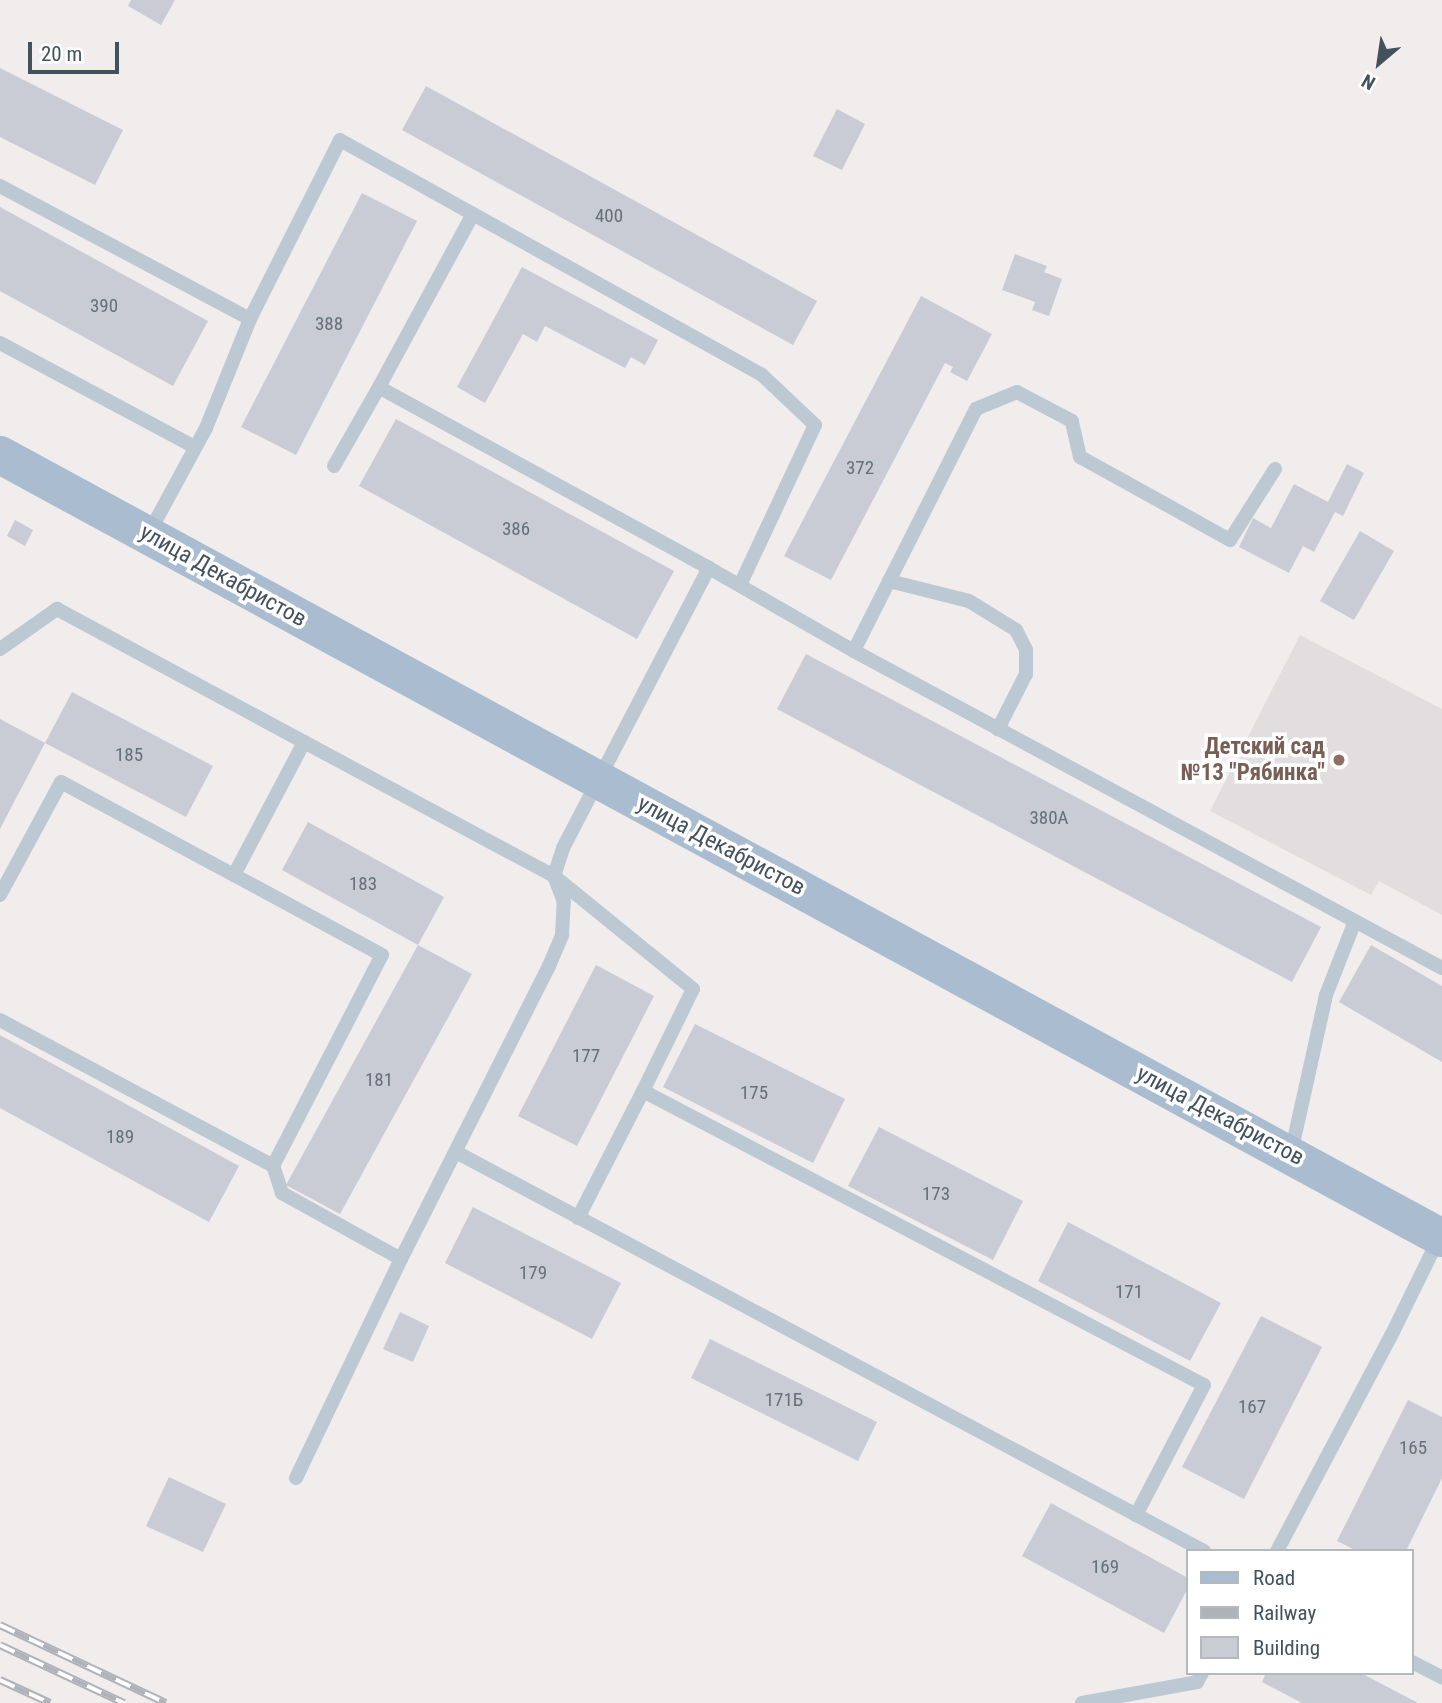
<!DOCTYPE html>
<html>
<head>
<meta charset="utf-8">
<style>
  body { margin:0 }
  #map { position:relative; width:1442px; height:1703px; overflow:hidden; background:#f1eded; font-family:"Roboto Condensed",sans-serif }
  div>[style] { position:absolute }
  .education>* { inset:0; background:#e2dedf }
  .building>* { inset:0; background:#c9ccd4 }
  .service>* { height:14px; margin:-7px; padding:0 7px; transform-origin:7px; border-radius:7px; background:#bcc8d2 }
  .primary>* { height:38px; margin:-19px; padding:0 19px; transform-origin:19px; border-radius:19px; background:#a9bcd0 }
  .rail>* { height:8px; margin-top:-4px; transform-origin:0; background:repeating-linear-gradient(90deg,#fff 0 16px,#afb2b9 0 32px); box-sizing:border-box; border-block:2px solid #afb2b9 }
  .dots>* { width:19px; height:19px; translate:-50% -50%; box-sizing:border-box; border:4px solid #fff; border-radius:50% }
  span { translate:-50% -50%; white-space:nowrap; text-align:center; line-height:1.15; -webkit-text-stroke:7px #fff; paint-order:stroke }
  .number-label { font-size:19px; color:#64707b }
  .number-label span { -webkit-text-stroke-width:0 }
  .street-label { font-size:23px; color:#43515d }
  .education-label { font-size:23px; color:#785e54; font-weight:700 }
  .right { translate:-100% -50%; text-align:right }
  .legend { position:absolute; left:1186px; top:1549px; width:228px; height:126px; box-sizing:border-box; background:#fff; border:2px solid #b4b9be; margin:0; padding:9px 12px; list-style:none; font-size:21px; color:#43515d }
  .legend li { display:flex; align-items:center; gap:14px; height:35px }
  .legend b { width:35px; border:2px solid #b4b9be }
  .north { position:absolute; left:1344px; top:28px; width:70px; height:70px; -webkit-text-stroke:5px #fff; paint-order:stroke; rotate:209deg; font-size:19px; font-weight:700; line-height:28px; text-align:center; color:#43515d }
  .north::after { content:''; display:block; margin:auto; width:24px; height:32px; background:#43515d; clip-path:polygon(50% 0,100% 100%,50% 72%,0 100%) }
  .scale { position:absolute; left:28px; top:42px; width:91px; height:32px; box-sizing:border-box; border:4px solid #43515d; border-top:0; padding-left:9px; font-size:21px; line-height:24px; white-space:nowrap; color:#43515d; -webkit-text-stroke:5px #fff; paint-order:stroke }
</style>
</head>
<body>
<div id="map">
  <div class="education">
    <i style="clip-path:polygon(1300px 635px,1442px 709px,1442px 915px,1379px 881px,1371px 895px,1210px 811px)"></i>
  </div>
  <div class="building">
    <i style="clip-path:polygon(131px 0,175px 0,161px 25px,128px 6px)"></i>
    <i style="clip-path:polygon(0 68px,123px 130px,95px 185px,0 137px)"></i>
    <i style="clip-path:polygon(426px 86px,817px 301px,793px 345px,402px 130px)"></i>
    <i style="clip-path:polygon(837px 109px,865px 124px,842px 170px,813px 156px)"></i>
    <i style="clip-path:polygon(362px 193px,417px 221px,296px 455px,241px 427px)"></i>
    <i style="clip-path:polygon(0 207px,208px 321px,173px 386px,0 291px)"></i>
    <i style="clip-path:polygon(1015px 254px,1047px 266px,1044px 272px,1062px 279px,1049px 316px,1032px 310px,1035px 302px,1002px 290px)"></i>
    <i style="clip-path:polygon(522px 267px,658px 340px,645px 365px,631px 357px,625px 368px,545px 326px,537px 342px,523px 334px,485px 403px,457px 387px)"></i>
    <i style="clip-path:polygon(921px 296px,992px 334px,967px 381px,950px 372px,953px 367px,945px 363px,831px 580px,784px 556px)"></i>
    <i style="clip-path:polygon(396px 419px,674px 571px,637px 639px,359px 486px)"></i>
    <i style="clip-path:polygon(1347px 464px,1364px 473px,1343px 516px,1335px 512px,1314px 552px,1303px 546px,1289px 573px,1239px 547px,1253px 518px,1271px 528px,1294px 484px,1328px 502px)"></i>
    <i style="clip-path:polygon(15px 520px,33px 530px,25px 546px,7px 536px)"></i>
    <i style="clip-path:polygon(1360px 531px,1394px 551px,1354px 620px,1320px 601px)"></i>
    <i style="clip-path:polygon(806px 654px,1321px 927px,1292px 982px,777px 709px)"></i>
    <i style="clip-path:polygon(72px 692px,213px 766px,186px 817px,45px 743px)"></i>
    <i style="clip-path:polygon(0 719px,45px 743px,0 829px)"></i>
    <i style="clip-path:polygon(308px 822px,444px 897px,418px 945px,472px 974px,340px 1214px,286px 1185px,418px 945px,282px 870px)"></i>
    <i style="clip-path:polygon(1371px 945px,1442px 986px,1442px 1062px,1339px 1002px)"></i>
    <i style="clip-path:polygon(596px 965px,654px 996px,577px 1146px,518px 1116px)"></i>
    <i style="clip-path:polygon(695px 1024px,845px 1099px,813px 1163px,663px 1087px)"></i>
    <i style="clip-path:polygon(0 1035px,239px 1166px,209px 1222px,0 1108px)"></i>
    <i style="clip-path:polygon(879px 1127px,1023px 1201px,993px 1260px,848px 1186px)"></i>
    <i style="clip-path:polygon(473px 1207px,621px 1283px,592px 1339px,445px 1263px)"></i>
    <i style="clip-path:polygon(1068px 1222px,1221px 1303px,1190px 1361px,1038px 1281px)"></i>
    <i style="clip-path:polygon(400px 1312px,429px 1326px,413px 1362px,383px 1349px)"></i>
    <i style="clip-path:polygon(1261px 1316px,1322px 1347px,1244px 1499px,1182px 1467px)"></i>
    <i style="clip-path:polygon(710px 1339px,877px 1422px,858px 1461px,691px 1378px)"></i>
    <i style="clip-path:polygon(1408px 1400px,1442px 1417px,1442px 1478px,1406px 1551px,1357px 1551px,1337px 1541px)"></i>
    <i style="clip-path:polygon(169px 1477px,226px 1504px,203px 1552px,146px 1526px)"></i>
    <i style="clip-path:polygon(1051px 1503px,1188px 1578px,1188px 1588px,1164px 1633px,1022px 1556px)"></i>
    <i style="clip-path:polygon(1266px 1673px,1361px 1673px,1418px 1703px,1302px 1703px,1262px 1682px)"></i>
  </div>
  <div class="service">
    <i style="left:0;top:186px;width:283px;rotate:28deg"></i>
    <i style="left:0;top:343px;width:221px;rotate:28.1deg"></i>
    <i style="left:334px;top:466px;width:91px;rotate:-60.3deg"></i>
    <i style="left:1275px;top:469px;width:84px;rotate:122.4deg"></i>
    <i style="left:1230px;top:540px;width:171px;rotate:-151deg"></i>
    <i style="left:1080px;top:457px;width:37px;rotate:-103deg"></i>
    <i style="left:1072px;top:421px;width:62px;rotate:-152.2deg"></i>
    <i style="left:1017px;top:392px;width:44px;rotate:157.5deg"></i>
    <i style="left:976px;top:409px;width:271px;rotate:116.8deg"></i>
    <i style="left:854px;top:651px;width:668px;rotate:28.33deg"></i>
    <i style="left:149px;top:533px;width:119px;rotate:-61.5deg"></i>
    <i style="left:206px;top:428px;width:118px;rotate:-68deg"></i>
    <i style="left:250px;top:319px;width:200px;rotate:-63.3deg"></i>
    <i style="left:340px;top:140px;width:483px;rotate:29.1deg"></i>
    <i style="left:762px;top:375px;width:73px;rotate:43.3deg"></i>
    <i style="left:815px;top:425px;width:177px;rotate:115.1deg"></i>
    <i style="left:709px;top:568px;width:167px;rotate:29.8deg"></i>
    <i style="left:889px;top:581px;width:82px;rotate:14deg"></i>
    <i style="left:969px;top:601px;width:55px;rotate:31.7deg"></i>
    <i style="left:1016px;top:630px;width:22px;rotate:63deg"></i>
    <i style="left:1026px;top:650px;width:24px;rotate:90deg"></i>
    <i style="left:1026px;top:674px;width:62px;rotate:117deg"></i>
    <i style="left:0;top:649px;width:70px;rotate:-35.1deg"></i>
    <i style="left:57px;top:609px;width:281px;rotate:28.3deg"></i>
    <i style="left:0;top:895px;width:128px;rotate:-61.6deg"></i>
    <i style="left:61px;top:782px;width:196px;rotate:28.3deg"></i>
    <i style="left:0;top:1020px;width:310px;rotate:28.1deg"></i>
    <i style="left:456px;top:1152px;width:848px;rotate:28.08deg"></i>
    <i style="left:1291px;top:1153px;width:162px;rotate:-77.5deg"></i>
    <i style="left:1326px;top:995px;width:79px;rotate:-68.6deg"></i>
    <i style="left:578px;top:1218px;width:143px;rotate:-62.9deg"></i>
    <i style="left:643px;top:1091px;width:633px;rotate:27.66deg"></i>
    <i style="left:1204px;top:1385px;width:147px;rotate:117.6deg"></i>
    <i style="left:401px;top:1259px;width:136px;rotate:-151deg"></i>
    <i style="left:282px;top:1193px;width:28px;rotate:-108deg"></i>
    <i style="left:273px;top:1166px;width:237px;rotate:-62.7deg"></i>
    <i style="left:382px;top:955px;width:168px;rotate:-151.6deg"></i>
    <i style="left:234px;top:875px;width:150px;rotate:-62.2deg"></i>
    <i style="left:304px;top:742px;width:284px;rotate:28.2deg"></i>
    <i style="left:554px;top:876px;width:179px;rotate:39.1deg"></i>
    <i style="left:693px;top:989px;width:114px;rotate:116.1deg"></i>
    <i style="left:296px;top:1478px;width:243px;rotate:-64.4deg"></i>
    <i style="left:401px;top:1259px;width:328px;rotate:-63.2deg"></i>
    <i style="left:549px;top:966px;width:34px;rotate:-67deg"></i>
    <i style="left:562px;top:935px;width:33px;rotate:-87deg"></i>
    <i style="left:564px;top:902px;width:28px;rotate:-111deg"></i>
    <i style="left:554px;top:876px;width:29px;rotate:-72deg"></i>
    <i style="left:563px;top:848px;width:316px;rotate:-62.5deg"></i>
    <i style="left:709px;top:568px;width:376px;rotate:-151.3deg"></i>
    <i style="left:379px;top:387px;width:195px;rotate:-61.5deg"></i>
    <i style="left:1277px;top:1551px;width:243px;rotate:-62.1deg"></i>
    <i style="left:1391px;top:1336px;width:109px;rotate:-63.9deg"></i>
    <i style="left:1412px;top:1662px;width:34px;rotate:27deg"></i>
    <i style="left:1082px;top:1703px;width:117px;rotate:-10.3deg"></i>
    <i style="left:1197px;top:1682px;width:10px;rotate:-61deg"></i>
  </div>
  <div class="primary">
    <i style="left:0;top:455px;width:1641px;rotate:28.5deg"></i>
  </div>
  <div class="rail">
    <i style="left:0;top:1625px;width:183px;rotate:25.2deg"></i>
    <i style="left:0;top:1645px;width:137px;rotate:25.1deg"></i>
    <i style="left:0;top:1680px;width:55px;rotate:24.7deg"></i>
  </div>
  <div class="dots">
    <i style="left:1339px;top:760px;background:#8d6e63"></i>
  </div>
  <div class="number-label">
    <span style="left:609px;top:216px">400</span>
    <span style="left:104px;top:306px">390</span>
    <span style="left:329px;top:324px">388</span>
    <span style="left:860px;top:468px">372</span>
    <span style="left:516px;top:529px">386</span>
    <span style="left:129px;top:755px">185</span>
    <span style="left:1049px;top:818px">380А</span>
    <span style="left:363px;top:884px">183</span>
    <span style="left:586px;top:1056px">177</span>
    <span style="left:379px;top:1080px">181</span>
    <span style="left:754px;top:1093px">175</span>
    <span style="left:120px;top:1137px">189</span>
    <span style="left:936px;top:1194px">173</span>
    <span style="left:533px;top:1273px">179</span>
    <span style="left:1129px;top:1292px">171</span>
    <span style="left:784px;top:1400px">171Б</span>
    <span style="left:1252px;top:1407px">167</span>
    <span style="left:1413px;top:1448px">165</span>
    <span style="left:1105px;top:1567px">169</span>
  </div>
  <div class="street-label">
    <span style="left:223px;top:576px;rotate:29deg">улица Декабристов</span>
    <span style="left:721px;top:846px;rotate:28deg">улица Декабристов</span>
    <span style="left:1220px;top:1116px;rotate:28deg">улица Декабристов</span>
  </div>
  <div class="education-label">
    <span class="right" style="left:1325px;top:760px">Детский сад<br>№13 "Рябинка"</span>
  </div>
  <ul class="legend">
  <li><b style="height:9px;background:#a9bcd0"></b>Road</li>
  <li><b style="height:9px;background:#afb2b9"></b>Railway</li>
  <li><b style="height:19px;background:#c9ccd4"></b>Building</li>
  </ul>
  <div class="north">N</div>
  <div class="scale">20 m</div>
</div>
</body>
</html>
